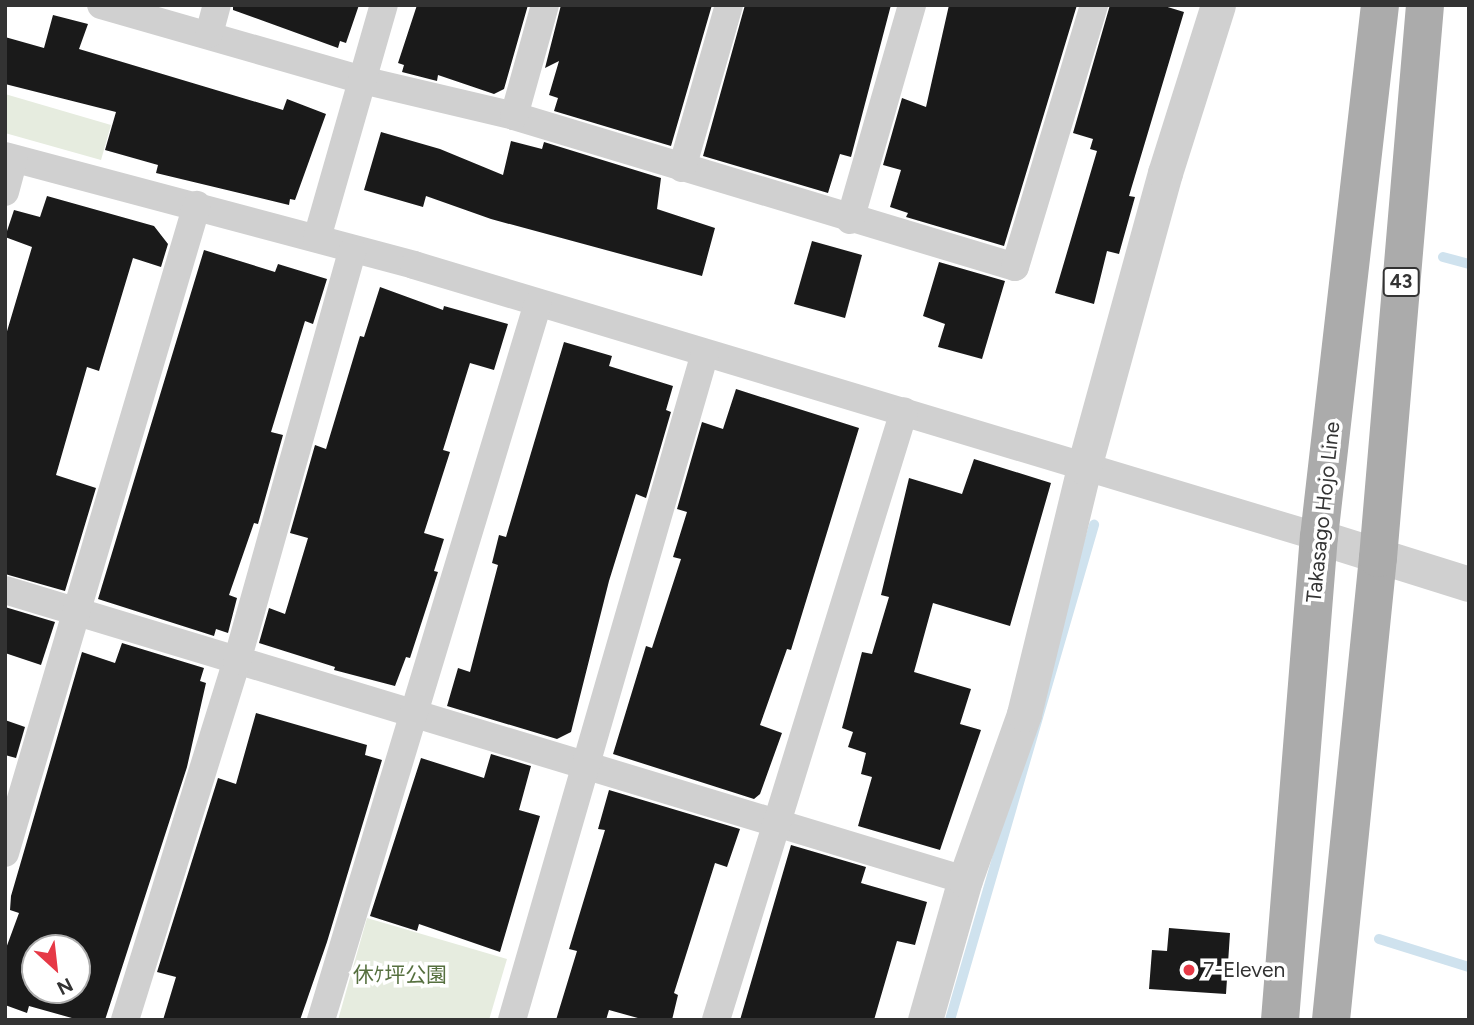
<!DOCTYPE html>
<html>
<head>
<meta charset="utf-8">
<style>
  body { margin:0 }
  #map { position:relative; width:1474px; height:1025px; overflow:hidden; background:#fff; font-family:Figtree,"Noto Sans JP",sans-serif }
  div>[style] { position:absolute }
  .green>* { inset:0; background:#e6ecdf }
  .stream>* { height:10px; margin:-5px; padding:0 5px; transform-origin:5px; border-radius:5px; background:#cfe2ee }
  .building>* { inset:0; background:#1a1a1a }
  .minor>* { height:28px; margin:-14px; padding:0 14px; transform-origin:14px; border-radius:14px; background:#d0d0d0 }
  .tertiary>* { height:35px; margin:-17.5px; padding:0 17.5px; transform-origin:17.5px; border-radius:17.5px; background:#d0d0d0 }
  .primary>* { height:38px; margin:-19px; padding:0 19px; transform-origin:19px; border-radius:19px; background:#ababab }
  .dots>* { width:19px; height:19px; translate:-50% -50%; box-sizing:border-box; border:4px solid #fff; border-radius:50% }
  span { translate:-50% -50%; white-space:nowrap; text-align:center; line-height:1.15; -webkit-text-stroke:7px #fff; paint-order:stroke }
  .shield-label span { padding:2px 5px; background:#fff; border:2px solid; border-radius:5px; -webkit-text-stroke-width:0 }
  .shield-label { font-size:19px; color:#333; font-weight:700 }
  .street-label { font-size:21px; color:#333 }
  .poi-label { font-size:21px; color:#333 }
  .left { translate:0 -50%; text-align:left }
  .park-label { font-size:21px; color:#56703f }
  .frame { position:absolute; inset:0; border:7px solid #333; pointer-events:none }
  .north { position:absolute; left:21px; top:934px; width:70px; height:70px; box-sizing:border-box; background:#fff; border:2px solid #adadad; border-radius:50%; rotate:153deg; font-size:19px; font-weight:700; line-height:28px; text-align:center; color:#333 }
  .north::after { content:''; display:block; margin:auto; width:24px; height:32px; background:#e63946; clip-path:polygon(50% 0,100% 100%,50% 72%,0 100%) }
</style>
</head>
<body>
<div id="map">
  <div class="green">
    <i style="clip-path:polygon(5px 94px,111px 125px,101px 160px,5px 133px)"></i>
    <i style="clip-path:polygon(367px 918px,507px 959px,489px 1020px,338px 1020px)"></i>
  </div>
  <div class="stream">
    <i style="left:1443px;top:257px;width:27px;rotate:15deg"></i>
    <i style="left:1379px;top:939px;width:94px;rotate:17.3deg"></i>
    <i style="left:950px;top:1020px;width:516px;rotate:-73.78deg"></i>
  </div>
  <div class="building">
    <i style="clip-path:polygon(233px 5px,359px 5px,346px 43px,340px 41px,338px 48px,233px 10px)"></i>
    <i style="clip-path:polygon(417px 5px,528px 5px,504px 89px,494px 94px,438px 75px,437px 81px,402px 72px,404px 65px,398px 63px)"></i>
    <i style="clip-path:polygon(561px 5px,712px 5px,671px 146px,554px 111px,558px 98px,549px 95px,559px 61px,545px 68px)"></i>
    <i style="clip-path:polygon(745px 5px,891px 5px,851px 157px,840px 154px,828px 193px,703px 156px)"></i>
    <i style="clip-path:polygon(949px 5px,1077px 5px,1004px 246px,906px 217px,908px 213px,890px 207px,901px 170px,883px 165px,902px 98px,926px 107px)"></i>
    <i style="clip-path:polygon(1110px 5px,1161px 5px,1184px 12px,1129px 196px,1135px 197px,1119px 254px,1107px 251px,1094px 304px,1055px 293px,1097px 151px,1090px 149px,1093px 139px,1073px 133px)"></i>
    <i style="clip-path:polygon(53px 15px,88px 24px,79px 49px,283px 110px,287px 99px,326px 114px,295px 200px,290px 199px,289px 205px,156px 173px,158px 165px,105px 150px,116px 112px,5px 84px,5px 37px,44px 48px)"></i>
    <i style="clip-path:polygon(381px 132px,440px 149px,503px 175px,511px 141px,542px 149px,544px 142px,661px 178px,657px 209px,715px 228px,702px 276px,491px 219px,426px 196px,423px 207px,364px 190px)"></i>
    <i style="clip-path:polygon(47px 196px,154px 226px,168px 244px,161px 267px,133px 258px,99px 371px,87px 367px,56px 475px,96px 488px,65px 591px,5px 574px,5px 338px,32px 247px,5px 237px,14px 210px,40px 217px)"></i>
    <i style="clip-path:polygon(812px 241px,862px 255px,845px 318px,794px 304px)"></i>
    <i style="clip-path:polygon(204px 250px,275px 272px,278px 264px,327px 279px,313px 324px,305px 321px,271px 432px,283px 435px,258px 524px,254px 523px,229px 595px,237px 598px,228px 633px,216px 629px,214px 636px,98px 599px)"></i>
    <i style="clip-path:polygon(939px 262px,1005px 281px,982px 359px,938px 347px,945px 324px,923px 316px)"></i>
    <i style="clip-path:polygon(380px 287px,443px 310px,444px 306px,508px 324px,494px 370px,470px 363px,443px 450px,450px 452px,424px 533px,444px 539px,434px 571px,438px 572px,410px 658px,406px 657px,395px 686px,334px 670px,335px 667px,259px 643px,269px 608px,285px 614px,308px 538px,290px 533px,315px 445px,326px 449px,360px 336px,364px 337px)"></i>
    <i style="clip-path:polygon(564px 342px,612px 356px,609px 366px,673px 386px,666px 410px,671px 412px,646px 498px,636px 494px,609px 581px,571px 732px,557px 739px,447px 706px,458px 668px,470px 672px,498px 565px,492px 563px,499px 535px,506px 537px)"></i>
    <i style="clip-path:polygon(736px 389px,859px 428px,791px 650px,787px 649px,760px 725px,782px 733px,760px 794px,754px 799px,613px 754px,646px 646px,652px 648px,681px 559px,673px 557px,687px 512px,677px 509px,702px 422px,723px 429px)"></i>
    <i style="clip-path:polygon(974px 459px,1051px 483px,1010px 626px,933px 603px,914px 672px,971px 689px,960px 724px,981px 730px,940px 850px,858px 826px,872px 777px,861px 774px,866px 753px,848px 747px,853px 732px,842px 728px,862px 652px,872px 654px,889px 597px,881px 595px,909px 478px,962px 494px)"></i>
    <i style="clip-path:polygon(5px 607px,55px 622px,41px 665px,5px 653px)"></i>
    <i style="clip-path:polygon(evenodd,122px 643px,204px 668px,200px 681px,206px 683px,187px 767px,105px 1020px,79px 1020px,29px 1006px,27px 1013px,5px 1005px,5px 951px,19px 913px,10px 910px,11px 896px,82px 652px,115px 663px,122px 643px,35px 948px,77px 948px,77px 990px,35px 990px,35px 948px)"></i>
    <i style="clip-path:polygon(256px 713px,367px 745px,365px 755px,382px 760px,327px 942px,300px 1020px,163px 1020px,176px 977px,157px 972px,218px 778px,236px 784px)"></i>
    <i style="clip-path:polygon(5px 720px,25px 727px,16px 758px,5px 755px)"></i>
    <i style="clip-path:polygon(491px 754px,531px 766px,519px 810px,540px 816px,500px 952px,419px 924px,417px 931px,370px 916px,421px 758px,484px 778px)"></i>
    <i style="clip-path:polygon(609px 790px,740px 829px,727px 867px,715px 863px,674px 993px,678px 995px,672px 1020px,645px 1020px,609px 1010px,606px 1020px,556px 1020px,577px 951px,569px 949px,605px 830px,598px 829px)"></i>
    <i style="clip-path:polygon(791px 845px,866px 867px,861px 883px,927px 902px,915px 945px,897px 941px,874px 1020px,740px 1020px)"></i>
    <i style="clip-path:polygon(1169px 928px,1230px 933px,1226px 994px,1149px 989px,1152px 950px,1167px 951px)"></i>
  </div>
  <div class="minor">
    <i style="left:101px;top:5px;width:272px;rotate:16deg"></i>
    <i style="left:362px;top:80px;width:156px;rotate:13.3deg"></i>
    <i style="left:514px;top:116px;width:523px;rotate:16.77deg"></i>
    <i style="left:1015px;top:267px;width:274px;rotate:-73.2deg"></i>
    <i style="left:209px;top:34px;width:30px;rotate:-75deg"></i>
    <i style="left:514px;top:116px;width:115px;rotate:-74.4deg"></i>
    <i style="left:5px;top:156px;width:423px;rotate:14.9deg"></i>
    <i style="left:414px;top:265px;width:945px;rotate:16.73deg"></i>
    <i style="left:682px;top:168px;width:170px;rotate:-73.9deg"></i>
    <i style="left:5px;top:192px;width:34px;rotate:-75deg"></i>
    <i style="left:850px;top:220px;width:224px;rotate:-73.9deg"></i>
    <i style="left:317px;top:238px;width:242px;rotate:-74deg"></i>
    <i style="left:5px;top:590px;width:1003px;rotate:16.81deg"></i>
    <i style="left:5px;top:853px;width:676px;rotate:-73.5deg"></i>
    <i style="left:125px;top:1020px;width:376px;rotate:-72.7deg"></i>
    <i style="left:237px;top:661px;width:426px;rotate:-74.3deg"></i>
    <i style="left:321px;top:1020px;width:749px;rotate:-73.16deg"></i>
    <i style="left:512px;top:1020px;width:694px;rotate:-73.86deg"></i>
    <i style="left:716px;top:1020px;width:637px;rotate:-72.84deg"></i>
  </div>
  <div class="tertiary">
    <i style="left:1319px;top:537px;width:157px;rotate:17.4deg"></i>
    <i style="left:925px;top:1020px;width:146px;rotate:-74.1deg"></i>
    <i style="left:965px;top:880px;width:176px;rotate:-70.4deg"></i>
    <i style="left:1024px;top:714px;width:254px;rotate:-76.3deg"></i>
    <i style="left:1084px;top:467px;width:305px;rotate:-74.6deg"></i>
    <i style="left:1165px;top:173px;width:176px;rotate:-72.5deg"></i>
  </div>
  <div class="primary">
    <i style="left:1280px;top:1020px;width:485px;rotate:-85.4deg"></i>
    <i style="left:1319px;top:537px;width:535px;rotate:-83.46deg"></i>
    <i style="left:1331px;top:1020px;width:464px;rotate:-84.2deg"></i>
    <i style="left:1378px;top:558px;width:555px;rotate:-85.14deg"></i>
  </div>
  <div class="dots">
    <i style="left:1189px;top:970px;background:#e63946"></i>
  </div>
  <div class="shield-label">
    <span style="left:1401px;top:282px">43</span>
  </div>
  <div class="street-label">
    <span style="left:1323px;top:512px;rotate:-84deg">Takasago Hojo Line</span>
  </div>
  <div class="poi-label">
    <span class="left" style="left:1203px;top:970px">7-Eleven</span>
  </div>
  <div class="park-label">
    <span style="left:400px;top:975px">休ｹ坪公園</span>
  </div>
  <div class="frame"></div>
  <div class="north">N</div>
</div>
</body>
</html>
